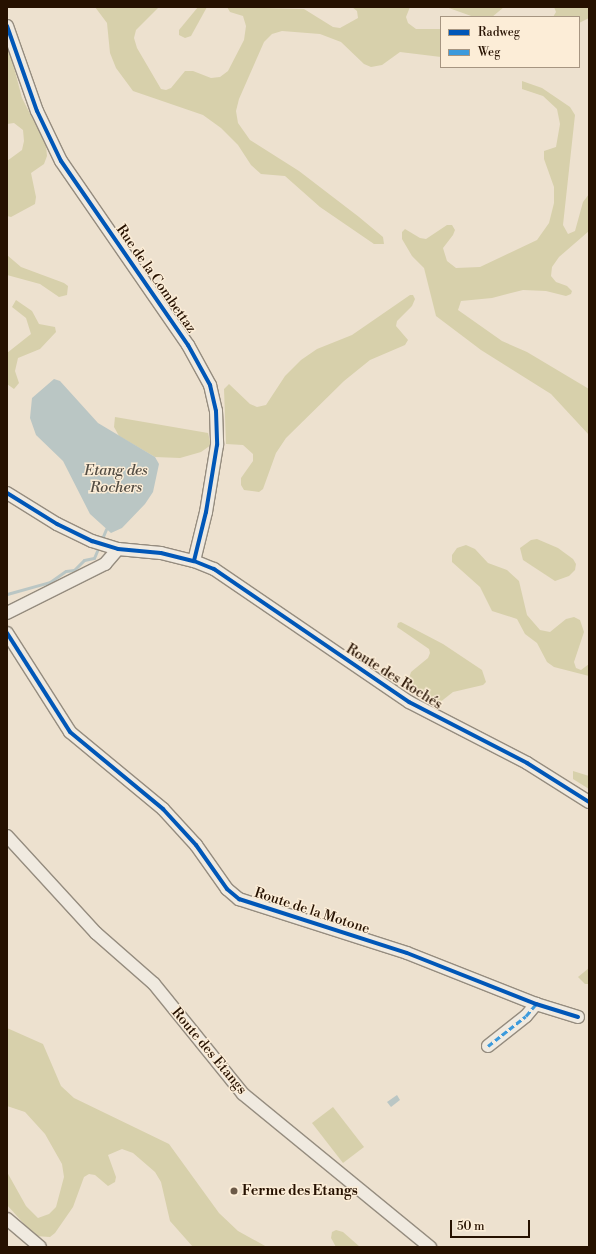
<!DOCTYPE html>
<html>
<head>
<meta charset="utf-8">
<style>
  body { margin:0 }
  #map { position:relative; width:596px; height:1254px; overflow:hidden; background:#ede1cf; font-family:"Libre Bodoni",serif }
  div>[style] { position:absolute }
  .green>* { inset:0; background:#d7d0ab }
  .water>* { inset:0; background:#bac6c4 }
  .stream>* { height:3px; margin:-1.5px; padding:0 1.5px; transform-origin:1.5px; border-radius:1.5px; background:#bac6c4 }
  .roads { filter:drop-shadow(1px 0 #958c7f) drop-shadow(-1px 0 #958c7f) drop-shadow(0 1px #958c7f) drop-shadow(0 -1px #958c7f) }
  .minor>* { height:12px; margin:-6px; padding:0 6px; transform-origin:6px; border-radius:6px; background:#f0eae0 }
  .quiet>* { height:3px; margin-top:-1.5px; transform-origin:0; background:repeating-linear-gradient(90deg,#3c9adc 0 6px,transparent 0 9px) }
  .cycleway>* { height:4px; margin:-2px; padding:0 2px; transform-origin:2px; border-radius:2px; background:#0057b8 }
  .dots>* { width:11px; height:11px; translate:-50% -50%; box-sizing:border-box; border:2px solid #fcedd7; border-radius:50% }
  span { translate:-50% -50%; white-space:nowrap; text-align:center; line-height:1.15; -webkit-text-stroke:3px #fcedd7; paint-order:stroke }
  .street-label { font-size:14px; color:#261100 }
  .poi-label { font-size:14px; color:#261100; font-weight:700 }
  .left { translate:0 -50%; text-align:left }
  .water-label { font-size:15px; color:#524c43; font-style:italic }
  .frame { position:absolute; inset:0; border:8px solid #261100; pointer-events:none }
  .legend { position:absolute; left:440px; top:16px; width:140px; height:52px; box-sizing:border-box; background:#fcedd7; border:1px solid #a69581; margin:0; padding:5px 7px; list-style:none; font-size:12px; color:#261100 }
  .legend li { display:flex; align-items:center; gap:8px; height:20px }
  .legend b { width:20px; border:1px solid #a69581 }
  .scale { position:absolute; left:450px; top:1220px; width:80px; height:18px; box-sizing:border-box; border:2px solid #261100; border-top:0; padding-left:5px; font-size:12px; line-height:14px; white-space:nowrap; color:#261100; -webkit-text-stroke:3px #fcedd7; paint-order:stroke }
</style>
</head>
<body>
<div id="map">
  <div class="green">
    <i style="clip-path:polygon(95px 7px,159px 7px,136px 30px,134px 38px,137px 48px,161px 89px,166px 90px,171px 88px,185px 71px,193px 71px,211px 78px,220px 77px,228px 71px,244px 40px,246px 26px,243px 16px,230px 12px,227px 7px,304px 9px,333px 27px,340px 28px,358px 18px,357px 11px,352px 7px,410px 7px,406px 17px,408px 23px,416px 29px,441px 29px,441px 57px,400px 52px,382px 65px,371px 67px,364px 64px,341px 42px,320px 34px,282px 31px,272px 34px,264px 42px,239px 99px,236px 111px,238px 123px,250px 140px,299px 171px,359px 217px,383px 237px,384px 244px,374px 244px,320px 207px,285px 176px,261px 174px,251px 165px,238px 145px,221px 128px,203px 115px,133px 91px,116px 68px,110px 53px,107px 23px)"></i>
    <i style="clip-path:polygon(198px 7px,207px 7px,191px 36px,185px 38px,179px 35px,179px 30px)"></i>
    <i style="clip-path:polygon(446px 7px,504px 7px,492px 17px,474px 17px)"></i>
    <i style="clip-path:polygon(554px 7px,589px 7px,589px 18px,579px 23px,579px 17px,553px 17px,556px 12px)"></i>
    <i style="clip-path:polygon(7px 41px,22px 98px,46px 145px,47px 156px,44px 164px,31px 173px,36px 197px,35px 204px,11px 217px,7px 216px,7px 161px,22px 150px,24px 141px,23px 130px,14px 123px,7px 124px)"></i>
    <i style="clip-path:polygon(522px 81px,542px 88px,570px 107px,575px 115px,563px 225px,568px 234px,575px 231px,583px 202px,589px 194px,589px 231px,559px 257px,552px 267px,551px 276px,556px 282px,567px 286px,572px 291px,571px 294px,566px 296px,546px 291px,523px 290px,492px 298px,461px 301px,458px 310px,502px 341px,527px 352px,589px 389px,589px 435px,551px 394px,481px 350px,436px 316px,424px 268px,412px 256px,402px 239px,402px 232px,405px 229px,420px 238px,426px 239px,447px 225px,452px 225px,455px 230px,453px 235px,443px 248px,447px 261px,456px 268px,480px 267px,537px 240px,549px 223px,554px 203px,554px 187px,544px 159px,544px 151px,556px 147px,560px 124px,557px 109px,543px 96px,522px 89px)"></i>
    <i style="clip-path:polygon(7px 255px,21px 267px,64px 283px,68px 286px,67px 295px,59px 297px,40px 284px,7px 275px)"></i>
    <i style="clip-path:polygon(410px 295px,413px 295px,415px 299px,412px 306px,397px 321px,396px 326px,408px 340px,405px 345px,370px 360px,344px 381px,286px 438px,276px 453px,263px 489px,259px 492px,244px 490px,241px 485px,241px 478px,253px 461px,253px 454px,243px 445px,226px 444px,224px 389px,229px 384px,250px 404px,257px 407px,266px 405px,285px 376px,301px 360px,317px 349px,352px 335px)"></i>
    <i style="clip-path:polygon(16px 300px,32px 311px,39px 324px,55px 327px,56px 332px,40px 349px,18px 358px,15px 371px,19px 383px,14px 389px,7px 384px,7px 353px,31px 334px,26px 318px,12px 307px)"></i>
    <i style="clip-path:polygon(115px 417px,208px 433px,211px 445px,201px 452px,180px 458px,155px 457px,119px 436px,114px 427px)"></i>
    <i style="clip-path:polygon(537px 539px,558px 548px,573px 559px,576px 564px,575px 570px,569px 576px,555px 581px,523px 560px,520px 548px,531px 540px)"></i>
    <i style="clip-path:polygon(466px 545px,475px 549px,488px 563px,507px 570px,519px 581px,527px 615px,540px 630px,550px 632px,566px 619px,574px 617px,580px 620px,584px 632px,574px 662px,576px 668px,581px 670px,589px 664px,589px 676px,554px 667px,547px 662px,537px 643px,525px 634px,517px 619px,492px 611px,480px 587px,452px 562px,452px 555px,457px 548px)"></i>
    <i style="clip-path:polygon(401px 622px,443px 644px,482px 670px,486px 682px,483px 685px,453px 692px,439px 703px,426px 700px,411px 685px,409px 678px,411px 672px,428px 658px,430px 653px,429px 649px,397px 627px,398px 623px)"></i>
    <i style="clip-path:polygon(573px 771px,589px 776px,589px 789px,573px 779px)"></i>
    <i style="clip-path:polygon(589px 968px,589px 984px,585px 984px,578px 977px)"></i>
    <i style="clip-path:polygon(7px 1028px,43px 1044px,61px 1086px,74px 1098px,169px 1144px,219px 1213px,238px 1231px,267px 1247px,193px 1247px,170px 1221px,161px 1182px,155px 1172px,133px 1153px,122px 1149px,108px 1155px,116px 1177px,115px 1182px,108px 1186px,95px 1175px,89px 1174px,84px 1177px,73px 1207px,55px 1233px,50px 1237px,35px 1236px,7px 1205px,7px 1172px,26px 1206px,38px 1218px,49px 1214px,56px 1207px,64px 1177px,62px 1164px,45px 1134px,25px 1112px,7px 1106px)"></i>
    <i style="clip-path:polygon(333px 1107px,364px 1147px,343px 1163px,312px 1123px)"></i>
    <i style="clip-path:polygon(336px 1230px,343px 1232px,360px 1247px,336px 1247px,331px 1238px,332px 1232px)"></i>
  </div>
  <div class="water">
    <i style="clip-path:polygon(54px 379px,60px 381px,98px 423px,155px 457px,159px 464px,153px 492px,145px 504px,122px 528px,111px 533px,90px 514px,63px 461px,36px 435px,30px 418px,32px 398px)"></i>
    <i style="clip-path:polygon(397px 1095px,400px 1100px,391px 1107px,387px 1102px)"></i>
  </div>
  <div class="stream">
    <i style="left:101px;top:541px;width:13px;rotate:-67deg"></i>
    <i style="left:7px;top:594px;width:45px;rotate:-15.6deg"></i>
    <i style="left:50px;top:582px;width:19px;rotate:-35deg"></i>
    <i style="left:66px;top:571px;width:8px;rotate:-7deg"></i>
    <i style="left:74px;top:570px;width:14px;rotate:-45deg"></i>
    <i style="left:84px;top:560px;width:10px;rotate:-11deg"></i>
    <i style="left:94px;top:558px;width:13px;rotate:-67deg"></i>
  </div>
  <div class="roads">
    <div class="minor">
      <i style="left:7px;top:26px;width:90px;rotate:70.6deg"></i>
      <i style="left:37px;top:111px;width:55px;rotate:64.4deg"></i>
      <i style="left:61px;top:161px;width:224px;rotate:55.4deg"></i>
      <i style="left:188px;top:345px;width:46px;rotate:61.2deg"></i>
      <i style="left:210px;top:385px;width:27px;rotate:77deg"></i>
      <i style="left:216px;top:411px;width:34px;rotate:88deg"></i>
      <i style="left:217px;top:445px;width:68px;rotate:99.3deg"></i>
      <i style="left:206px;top:512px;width:50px;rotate:103.8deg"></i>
      <i style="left:7px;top:493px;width:59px;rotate:31.8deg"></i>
      <i style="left:57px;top:524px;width:39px;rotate:26deg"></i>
      <i style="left:92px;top:541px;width:27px;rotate:17deg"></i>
      <i style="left:118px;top:549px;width:43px;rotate:5.3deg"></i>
      <i style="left:161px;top:553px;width:34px;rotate:14deg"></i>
      <i style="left:194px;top:561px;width:22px;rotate:22deg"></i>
      <i style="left:214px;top:569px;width:236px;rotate:34.3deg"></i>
      <i style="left:409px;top:702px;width:133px;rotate:27.3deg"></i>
      <i style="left:527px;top:763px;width:73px;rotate:32.2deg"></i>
      <i style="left:7px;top:613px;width:110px;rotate:-26.6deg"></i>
      <i style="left:105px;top:564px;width:20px;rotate:-49deg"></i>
      <i style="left:7px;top:633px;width:117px;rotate:57.5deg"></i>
      <i style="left:70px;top:732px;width:121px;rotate:39.6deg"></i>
      <i style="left:163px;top:809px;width:49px;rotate:47.5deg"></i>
      <i style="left:196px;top:845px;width:54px;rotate:54.8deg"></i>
      <i style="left:227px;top:889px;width:16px;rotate:40deg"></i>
      <i style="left:239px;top:899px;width:176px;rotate:17.8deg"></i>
      <i style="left:407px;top:953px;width:139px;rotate:21.6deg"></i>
      <i style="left:536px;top:1004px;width:44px;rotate:17.2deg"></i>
      <i style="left:7px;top:836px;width:132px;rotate:47.5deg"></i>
      <i style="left:96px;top:933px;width:77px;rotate:41.3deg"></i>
      <i style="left:154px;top:984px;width:141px;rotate:51deg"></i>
      <i style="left:243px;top:1094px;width:242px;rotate:39.3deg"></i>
      <i style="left:488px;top:1046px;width:48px;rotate:-38.3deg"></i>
      <i style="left:526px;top:1016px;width:16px;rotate:-50deg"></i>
      <i style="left:7px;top:1219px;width:43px;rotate:40.3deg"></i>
    </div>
  </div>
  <div class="quiet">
    <i style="left:488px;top:1046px;width:48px;rotate:-38.3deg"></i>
    <i style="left:526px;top:1016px;width:16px;rotate:-50deg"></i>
  </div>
  <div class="cycleway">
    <i style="left:7px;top:26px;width:90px;rotate:70.6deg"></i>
    <i style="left:37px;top:111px;width:55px;rotate:64.4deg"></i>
    <i style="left:61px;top:161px;width:224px;rotate:55.4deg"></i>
    <i style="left:188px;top:345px;width:46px;rotate:61.2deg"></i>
    <i style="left:210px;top:385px;width:27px;rotate:77deg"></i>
    <i style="left:216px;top:411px;width:34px;rotate:88deg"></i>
    <i style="left:217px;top:445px;width:68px;rotate:99.3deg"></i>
    <i style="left:206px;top:512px;width:50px;rotate:103.8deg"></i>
    <i style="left:7px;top:493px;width:59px;rotate:31.8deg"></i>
    <i style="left:57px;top:524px;width:39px;rotate:26deg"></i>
    <i style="left:92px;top:541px;width:27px;rotate:17deg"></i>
    <i style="left:118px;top:549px;width:43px;rotate:5.3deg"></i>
    <i style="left:161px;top:553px;width:34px;rotate:14deg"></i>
    <i style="left:194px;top:561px;width:22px;rotate:22deg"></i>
    <i style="left:214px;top:569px;width:236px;rotate:34.3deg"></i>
    <i style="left:409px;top:702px;width:133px;rotate:27.3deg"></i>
    <i style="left:527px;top:763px;width:73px;rotate:32.2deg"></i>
    <i style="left:7px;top:633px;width:117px;rotate:57.5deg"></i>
    <i style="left:70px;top:732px;width:121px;rotate:39.6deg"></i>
    <i style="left:163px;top:809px;width:49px;rotate:47.5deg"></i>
    <i style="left:196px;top:845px;width:54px;rotate:54.8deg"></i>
    <i style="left:227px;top:889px;width:16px;rotate:40deg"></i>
    <i style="left:239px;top:899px;width:176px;rotate:17.8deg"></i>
    <i style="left:407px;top:953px;width:139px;rotate:21.6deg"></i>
    <i style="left:536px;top:1004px;width:44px;rotate:17.2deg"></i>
  </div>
  <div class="dots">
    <i style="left:234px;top:1191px;background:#6c5a48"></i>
  </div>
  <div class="street-label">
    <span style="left:156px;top:279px;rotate:55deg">Rue de la Combettaz</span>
    <span style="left:394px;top:677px;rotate:32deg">Route des Rochés</span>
    <span style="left:312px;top:911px;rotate:18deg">Route de la Motone</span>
    <span style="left:209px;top:1051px;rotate:50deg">Route des Etangs</span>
  </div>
  <div class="poi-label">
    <span class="left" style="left:242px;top:1191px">Ferme des Etangs</span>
  </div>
  <div class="water-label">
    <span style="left:116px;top:479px">Etang des<br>Rochers</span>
  </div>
  <div class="frame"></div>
  <ul class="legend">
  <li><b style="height:5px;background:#0057b8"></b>Radweg</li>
  <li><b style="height:5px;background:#3c9adc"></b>Weg</li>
  </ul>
  <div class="scale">50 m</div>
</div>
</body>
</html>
